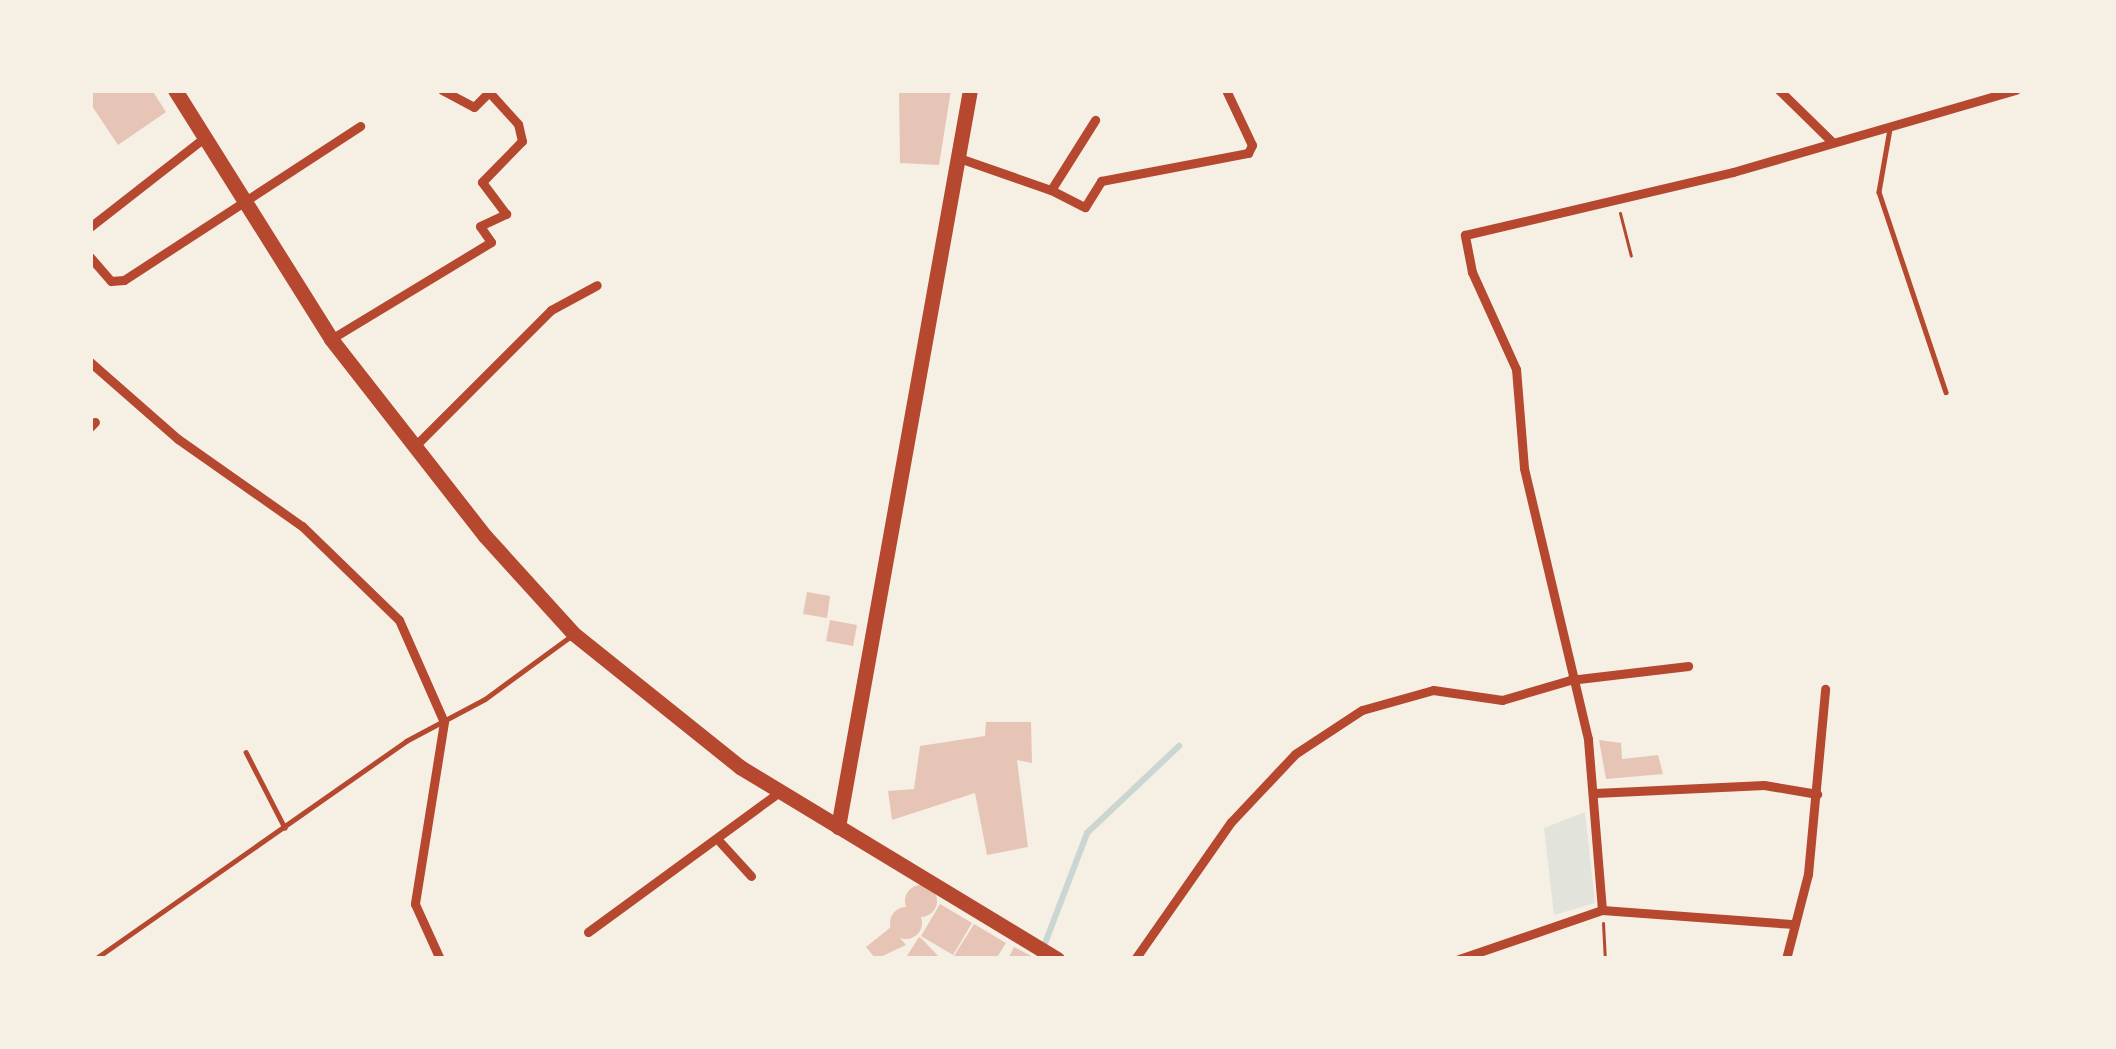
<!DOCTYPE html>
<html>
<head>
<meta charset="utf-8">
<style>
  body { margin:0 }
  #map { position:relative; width:2116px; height:1049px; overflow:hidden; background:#f6efe4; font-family:"DM Sans",sans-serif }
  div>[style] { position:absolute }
  .green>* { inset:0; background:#e2e4dc }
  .stream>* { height:6px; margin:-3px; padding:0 3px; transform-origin:3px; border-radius:3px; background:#c9d6d2 }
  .building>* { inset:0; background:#e6c5b7 }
  .round { border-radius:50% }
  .path>* { height:3px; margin:-1.5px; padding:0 1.5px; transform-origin:1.5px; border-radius:1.5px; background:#b5482f }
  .service>* { height:4.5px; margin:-2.25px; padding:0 2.25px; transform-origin:2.25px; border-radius:2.25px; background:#b5482f }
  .minor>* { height:9px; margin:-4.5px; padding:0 4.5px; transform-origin:4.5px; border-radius:4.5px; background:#b5482f }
  .primary>* { height:15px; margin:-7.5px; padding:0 7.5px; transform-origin:7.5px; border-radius:7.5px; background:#b5482f }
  span { translate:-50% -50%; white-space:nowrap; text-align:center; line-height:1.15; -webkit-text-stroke:10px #f6efe4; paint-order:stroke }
  .frame { position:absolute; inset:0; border:93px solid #f6efe4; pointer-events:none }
</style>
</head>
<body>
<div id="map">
  <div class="green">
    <i style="clip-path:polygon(1585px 812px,1595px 903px,1554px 915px,1544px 828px)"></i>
  </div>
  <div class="stream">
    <i style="left:1039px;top:959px;width:135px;rotate:-69.1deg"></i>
    <i style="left:1087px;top:833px;width:127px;rotate:-43.4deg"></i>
  </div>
  <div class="building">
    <i style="clip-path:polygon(90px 90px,152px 90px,166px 112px,118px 145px,90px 103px)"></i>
    <i style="clip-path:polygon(899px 90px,951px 90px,939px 165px,900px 163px)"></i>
    <i style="clip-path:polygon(807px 592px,830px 596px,827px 618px,803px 614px)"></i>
    <i style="clip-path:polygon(830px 620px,857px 625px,853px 646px,826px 641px)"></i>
    <i style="clip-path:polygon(986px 722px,1031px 722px,1032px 763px,1017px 760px,1028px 847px,987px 855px,975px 793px,892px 820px,888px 791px,914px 789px,920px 746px,985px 736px)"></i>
    <i style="clip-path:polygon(1599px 740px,1621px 743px,1622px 759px,1658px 755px,1663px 774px,1606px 779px)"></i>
    <i class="round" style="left:905px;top:885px;width:32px;height:32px"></i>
    <i style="clip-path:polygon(940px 904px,972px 923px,953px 955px,921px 936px)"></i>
    <i class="round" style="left:890px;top:907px;width:32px;height:32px"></i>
    <i style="clip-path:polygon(974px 924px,1006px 943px,996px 959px,954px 956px)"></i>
    <i style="clip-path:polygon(891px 927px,906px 945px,876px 959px,866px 947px)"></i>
    <i style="clip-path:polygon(919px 937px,922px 939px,941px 959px,905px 959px)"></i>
    <i style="clip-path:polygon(1014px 947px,1037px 959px,1008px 959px)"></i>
  </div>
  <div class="path">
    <i style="left:1620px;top:213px;width:44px;rotate:75.7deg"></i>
    <i style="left:1603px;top:923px;width:36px;rotate:87deg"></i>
  </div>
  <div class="service">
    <i style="left:1890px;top:129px;width:64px;rotate:99.9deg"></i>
    <i style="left:1879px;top:192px;width:211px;rotate:71.5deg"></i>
    <i style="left:246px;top:752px;width:85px;rotate:62.8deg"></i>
    <i style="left:95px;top:959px;width:380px;rotate:-35deg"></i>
    <i style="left:406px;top:741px;width:89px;rotate:-28deg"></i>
    <i style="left:485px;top:699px;width:107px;rotate:-36.2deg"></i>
  </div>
  <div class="minor">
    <i style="left:1779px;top:90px;width:73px;rotate:44.4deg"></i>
    <i style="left:959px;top:158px;width:97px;rotate:19.2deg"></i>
    <i style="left:1051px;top:190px;width:83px;rotate:-57.8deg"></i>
    <i style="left:1051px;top:190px;width:38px;rotate:27deg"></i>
    <i style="left:1085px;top:207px;width:31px;rotate:-58deg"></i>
    <i style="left:1101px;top:181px;width:150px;rotate:-10.8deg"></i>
    <i style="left:1248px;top:153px;width:9px;rotate:-63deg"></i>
    <i style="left:1252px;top:145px;width:61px;rotate:-115.3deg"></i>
    <i style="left:90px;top:227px;width:145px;rotate:-38deg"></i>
    <i style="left:90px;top:257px;width:32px;rotate:49deg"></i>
    <i style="left:111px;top:281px;width:13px;rotate:-4deg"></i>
    <i style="left:124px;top:280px;width:282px;rotate:-33.1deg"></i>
    <i style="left:331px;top:339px;width:187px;rotate:-31.2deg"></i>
    <i style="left:491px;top:242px;width:19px;rotate:-125deg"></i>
    <i style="left:480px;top:226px;width:29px;rotate:-25deg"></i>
    <i style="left:506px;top:214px;width:40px;rotate:-127deg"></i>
    <i style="left:482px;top:182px;width:57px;rotate:-45.7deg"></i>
    <i style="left:522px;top:141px;width:17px;rotate:-103deg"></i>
    <i style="left:518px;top:124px;width:43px;rotate:-132.2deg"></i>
    <i style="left:489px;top:92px;width:21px;rotate:135deg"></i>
    <i style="left:474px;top:107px;width:36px;rotate:-152deg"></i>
    <i style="left:90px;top:362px;width:117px;rotate:41.2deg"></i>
    <i style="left:178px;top:439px;width:151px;rotate:35.1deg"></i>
    <i style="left:302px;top:526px;width:135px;rotate:44.1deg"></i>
    <i style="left:399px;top:620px;width:111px;rotate:66.2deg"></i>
    <i style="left:444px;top:722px;width:184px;rotate:99.1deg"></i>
    <i style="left:415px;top:904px;width:60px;rotate:65.6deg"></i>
    <i style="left:90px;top:427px;width:7px;rotate:-45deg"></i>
    <i style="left:413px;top:448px;width:195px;rotate:-45deg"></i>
    <i style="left:551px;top:310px;width:52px;rotate:-28.5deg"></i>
    <i style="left:1595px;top:793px;width:169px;rotate:-2.7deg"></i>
    <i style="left:1764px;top:785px;width:54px;rotate:9.6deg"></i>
    <i style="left:720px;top:842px;width:46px;rotate:47.6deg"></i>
    <i style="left:1602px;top:910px;width:172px;rotate:-94.7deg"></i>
    <i style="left:1588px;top:739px;width:278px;rotate:-103.3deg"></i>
    <i style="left:1524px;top:468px;width:99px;rotate:-94.6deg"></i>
    <i style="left:1516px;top:369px;width:107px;rotate:-114.4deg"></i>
    <i style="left:1472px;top:272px;width:38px;rotate:-101deg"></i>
    <i style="left:1465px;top:235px;width:275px;rotate:-13.2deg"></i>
    <i style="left:1733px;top:172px;width:295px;rotate:-16.2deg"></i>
    <i style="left:588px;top:932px;width:237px;rotate:-36.2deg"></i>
    <i style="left:1135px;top:959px;width:167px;rotate:-55deg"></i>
    <i style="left:1231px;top:822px;width:93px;rotate:-46.7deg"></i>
    <i style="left:1295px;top:754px;width:80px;rotate:-33.3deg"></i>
    <i style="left:1362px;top:710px;width:74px;rotate:-15.7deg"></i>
    <i style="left:1433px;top:690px;width:70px;rotate:8.2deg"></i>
    <i style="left:1502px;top:700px;width:71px;rotate:-16.4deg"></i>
    <i style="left:1570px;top:680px;width:119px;rotate:-6.8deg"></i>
    <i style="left:1459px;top:959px;width:151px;rotate:-18.9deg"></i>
    <i style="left:1602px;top:910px;width:193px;rotate:4.2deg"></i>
    <i style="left:1786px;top:959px;width:88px;rotate:-75.5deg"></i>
    <i style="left:1808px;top:874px;width:186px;rotate:-84.7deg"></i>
  </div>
  <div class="primary">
    <i style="left:175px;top:90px;width:294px;rotate:57.9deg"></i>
    <i style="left:331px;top:339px;width:250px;rotate:52deg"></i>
    <i style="left:485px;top:536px;width:132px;rotate:47.8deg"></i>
    <i style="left:574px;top:634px;width:213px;rotate:38.7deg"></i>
    <i style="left:740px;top:767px;width:371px;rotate:31.2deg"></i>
    <i style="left:838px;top:827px;width:749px;rotate:-79.85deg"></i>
  </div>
  <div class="frame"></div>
</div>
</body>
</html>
